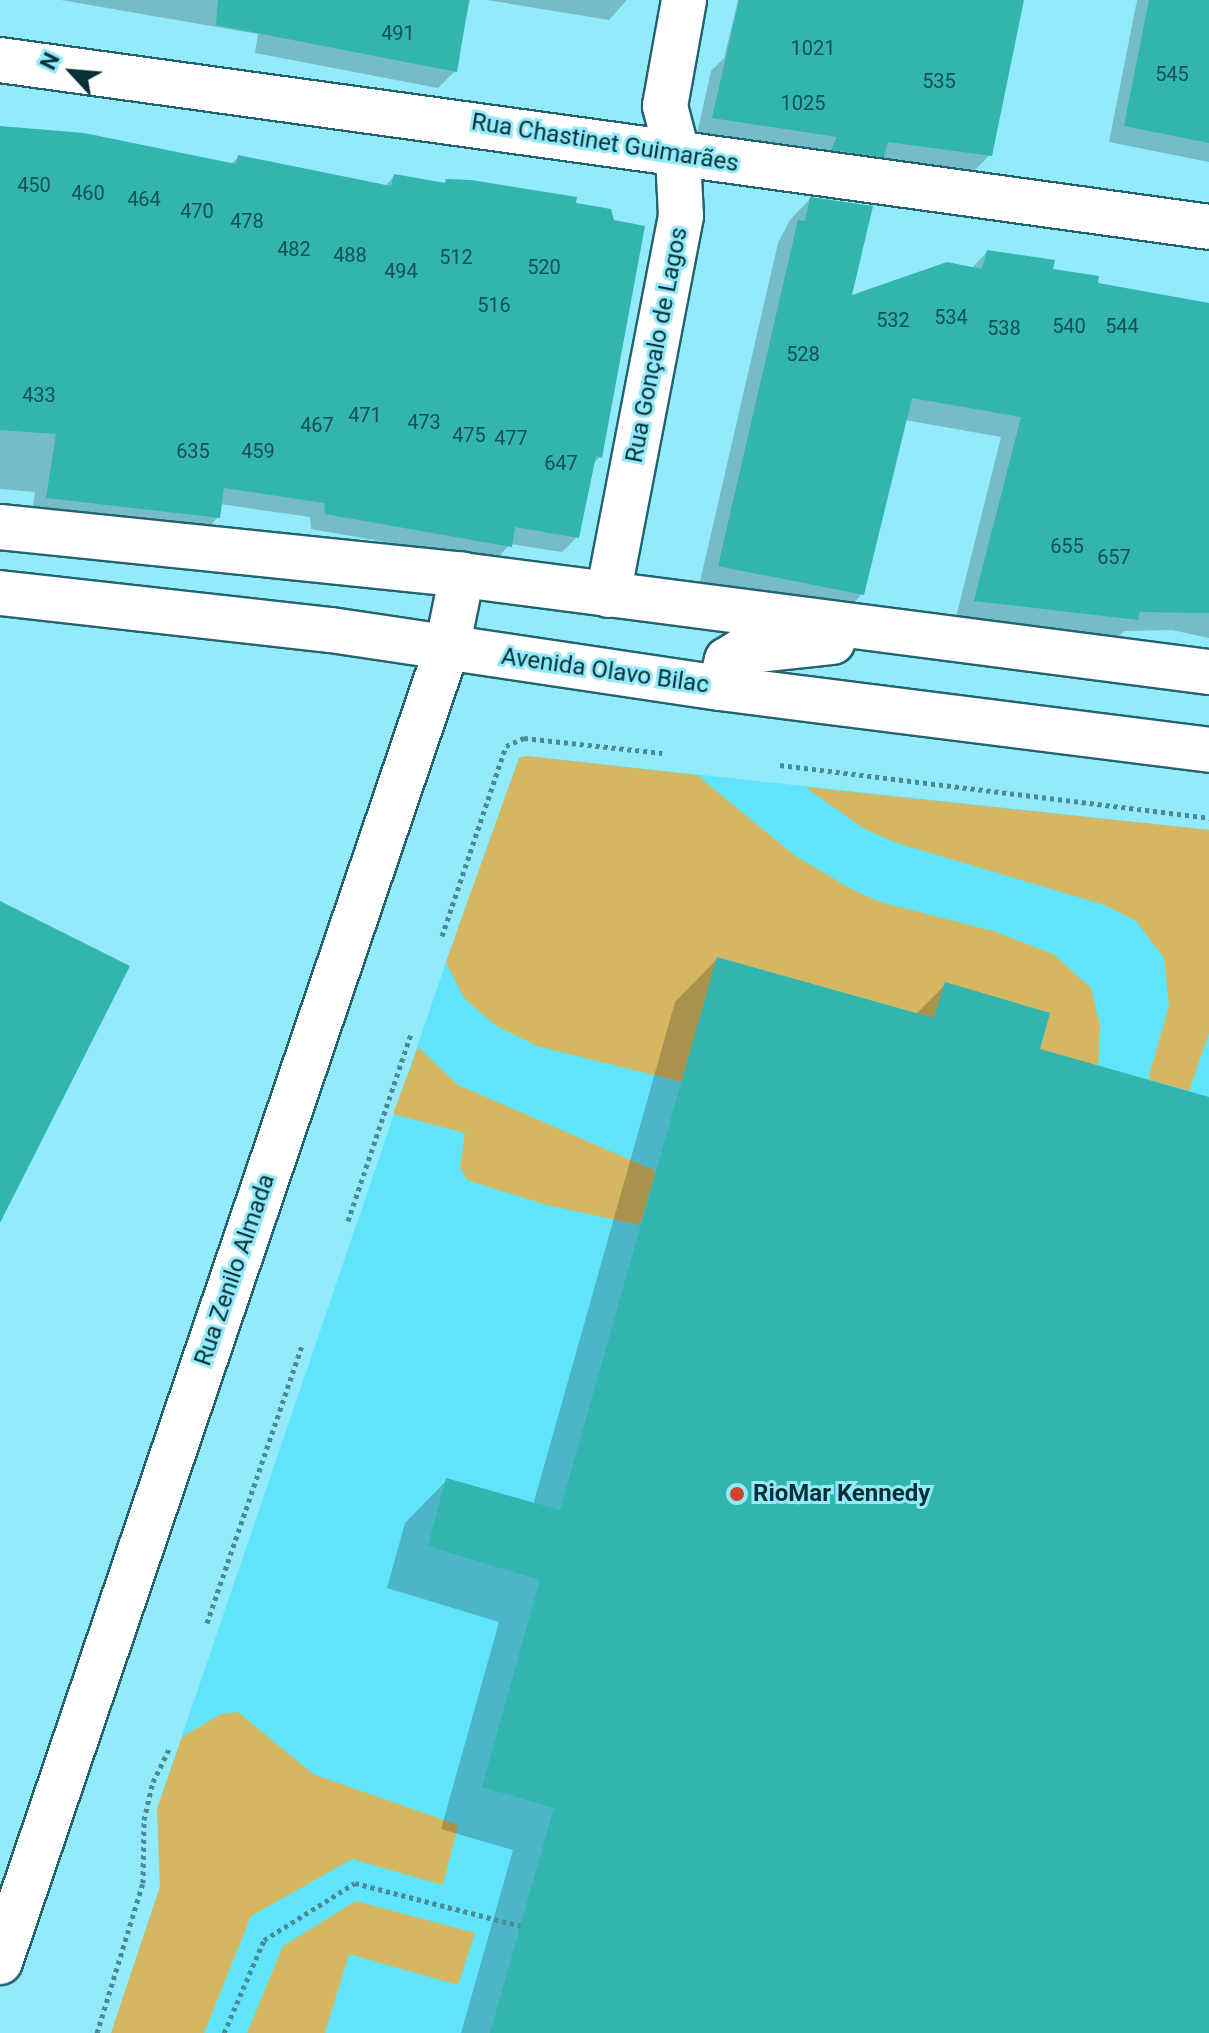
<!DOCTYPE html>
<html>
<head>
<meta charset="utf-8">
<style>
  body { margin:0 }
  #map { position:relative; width:1209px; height:2033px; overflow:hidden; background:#93eafa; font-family:Roboto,sans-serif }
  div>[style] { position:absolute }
  .built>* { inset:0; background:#60e4fb }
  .green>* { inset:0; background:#d4b760 }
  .shadow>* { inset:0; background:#0003 }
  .building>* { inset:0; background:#32b4af }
  .path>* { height:5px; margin-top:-2.5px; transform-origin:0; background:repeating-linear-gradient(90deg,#4c8b95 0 4px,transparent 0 8px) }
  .roads { filter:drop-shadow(2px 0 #24636e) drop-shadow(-2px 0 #24636e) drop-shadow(0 2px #24636e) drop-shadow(0 -2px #24636e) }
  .street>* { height:44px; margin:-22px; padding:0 22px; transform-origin:22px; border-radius:22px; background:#fff }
  .secondary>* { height:44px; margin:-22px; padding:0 22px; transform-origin:22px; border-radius:22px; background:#fff }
  .dots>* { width:22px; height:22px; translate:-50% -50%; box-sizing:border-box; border:4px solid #93eafa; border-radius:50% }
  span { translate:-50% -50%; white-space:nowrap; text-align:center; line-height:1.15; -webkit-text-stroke:6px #93eafa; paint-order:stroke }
  .number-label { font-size:20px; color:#135154 }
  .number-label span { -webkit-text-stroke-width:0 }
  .street-label { font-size:24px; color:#093036 }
  .poi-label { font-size:24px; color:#093036; font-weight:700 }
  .left { translate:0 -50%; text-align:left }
  .north { position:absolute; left:32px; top:32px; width:80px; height:80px; -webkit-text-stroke:6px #93eafa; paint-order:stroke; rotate:296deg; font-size:22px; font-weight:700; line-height:32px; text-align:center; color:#093036 }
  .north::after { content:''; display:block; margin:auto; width:28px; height:36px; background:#093036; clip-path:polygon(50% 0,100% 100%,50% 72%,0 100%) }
</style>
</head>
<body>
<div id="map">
  <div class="built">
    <i style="clip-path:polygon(526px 756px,1209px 830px,1209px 2033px,112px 2033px,160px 1887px,157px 1809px,446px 962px,519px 758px)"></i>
  </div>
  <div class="green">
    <i style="clip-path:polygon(526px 756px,697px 775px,794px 855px,851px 889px,880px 902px,993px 931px,1053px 954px,1091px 988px,1100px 1026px,1098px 1066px,1040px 1049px,1050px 1013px,945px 983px,934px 1018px,717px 957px,682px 1082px,537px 1046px,495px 1025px,464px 998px,446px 962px,519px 758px)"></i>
    <i style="clip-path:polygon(805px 787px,1209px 830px,1209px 1033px,1189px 1091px,1148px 1079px,1169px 1006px,1164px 958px,1136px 921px,1105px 905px,897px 843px,863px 828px)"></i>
    <i style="clip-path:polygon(418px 1047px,458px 1085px,656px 1171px,640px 1225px,547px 1205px,467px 1180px,460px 1167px,465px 1133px,393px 1114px)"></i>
    <i style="clip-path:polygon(238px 1712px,313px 1774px,458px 1825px,443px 1885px,352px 1859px,251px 1916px,204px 2033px,111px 2033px,160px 1887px,157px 1809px,182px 1737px,221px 1714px)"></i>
    <i style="clip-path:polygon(356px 1901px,475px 1933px,458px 1985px,349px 1954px,325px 2033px,247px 2033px,283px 1946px)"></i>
  </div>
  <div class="shadow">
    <i style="clip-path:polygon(61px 0,470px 0,455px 71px,438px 88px,255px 53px,258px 34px)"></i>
    <i style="clip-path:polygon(487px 0,627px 0,609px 20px)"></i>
    <i style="clip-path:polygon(738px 0,1022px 0,990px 155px,974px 171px,880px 158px,866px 172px,822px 153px,697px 134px,711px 71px,724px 58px)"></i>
    <i style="clip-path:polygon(1137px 0,1209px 0,1209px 162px,1109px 142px)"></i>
    <i style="clip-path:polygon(0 127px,231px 165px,238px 157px,384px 187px,394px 176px,575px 199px,600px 457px,592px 465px,577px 537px,562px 552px,510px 544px,495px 561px,311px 529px,310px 517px,220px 504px,218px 517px,203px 533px,32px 513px,35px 492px,0 489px)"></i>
    <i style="clip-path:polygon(810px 199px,850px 298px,971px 269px,987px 252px,1095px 285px,1209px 305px,1209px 638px,1172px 630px,1124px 631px,1115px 640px,955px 621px,1001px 437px,905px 420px,862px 594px,842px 615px,699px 586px,778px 243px,790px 220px)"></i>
    <i style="clip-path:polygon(717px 959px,915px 1015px,945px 985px,1037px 1050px,1209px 1099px,1209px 2033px,461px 2033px,513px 1850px,441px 1829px,499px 1622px,387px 1588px,405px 1523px,447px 1480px,533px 1505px,675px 1002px)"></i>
  </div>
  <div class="building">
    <i style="clip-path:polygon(218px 0,469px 0,457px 72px,216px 25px)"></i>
    <i style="clip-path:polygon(739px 0,1024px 0,992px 156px,888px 142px,884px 157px,831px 150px,837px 137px,712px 118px)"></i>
    <i style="clip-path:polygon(1149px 0,1209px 0,1209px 143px,1124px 126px)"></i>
    <i style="clip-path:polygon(0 126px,84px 133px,236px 164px,238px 155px,391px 186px,394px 174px,445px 183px,446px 179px,471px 180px,577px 197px,576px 203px,611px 209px,614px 220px,645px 226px,602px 458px,596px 456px,579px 538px,515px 527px,512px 547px,325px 514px,324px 503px,224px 488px,220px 518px,46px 498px,56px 434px,0 430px)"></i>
    <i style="clip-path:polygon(810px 197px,873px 206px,852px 295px,947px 262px,982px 269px,987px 250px,1055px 260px,1053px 269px,1099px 276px,1098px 283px,1209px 303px,1209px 613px,1140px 612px,1138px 620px,974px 601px,1021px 417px,912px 398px,864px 595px,718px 566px,798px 220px,805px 221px)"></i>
    <i style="clip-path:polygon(0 901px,130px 966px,0 1223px)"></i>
    <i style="clip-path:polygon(717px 957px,934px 1018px,945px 982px,1050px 1013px,1040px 1049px,1209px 1097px,1209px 2033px,490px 2033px,554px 1808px,482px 1787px,540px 1580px,428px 1546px,446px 1478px,560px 1510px)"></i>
  </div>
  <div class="path">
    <i style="left:780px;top:765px;width:432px;rotate:7deg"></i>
    <i style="left:442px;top:936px;width:200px;rotate:-71.4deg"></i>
    <i style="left:506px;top:746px;width:20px;rotate:-24deg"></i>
    <i style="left:524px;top:738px;width:139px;rotate:6.2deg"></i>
    <i style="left:348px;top:1221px;width:197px;rotate:-71.4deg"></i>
    <i style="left:207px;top:1623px;width:294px;rotate:-71.1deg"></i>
    <i style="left:97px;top:2033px;width:157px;rotate:-73deg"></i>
    <i style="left:143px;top:1883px;width:63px;rotate:-89.1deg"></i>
    <i style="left:144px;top:1820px;width:39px;rotate:-77deg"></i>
    <i style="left:153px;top:1782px;width:39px;rotate:-64deg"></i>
    <i style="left:224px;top:2033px;width:101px;rotate:-66.7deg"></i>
    <i style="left:264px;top:1940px;width:107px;rotate:-32.1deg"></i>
    <i style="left:355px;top:1883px;width:171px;rotate:14.5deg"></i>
  </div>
  <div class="roads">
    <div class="street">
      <i style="left:0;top:60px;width:1220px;rotate:7.86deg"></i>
      <i style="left:608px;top:595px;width:386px;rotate:-79.1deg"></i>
      <i style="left:681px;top:216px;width:60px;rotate:-92.9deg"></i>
      <i style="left:678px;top:156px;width:52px;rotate:-104.6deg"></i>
      <i style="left:665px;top:106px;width:108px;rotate:-79.8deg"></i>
      <i style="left:0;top:1962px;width:1388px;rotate:-71.21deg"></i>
      <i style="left:447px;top:648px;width:75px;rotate:-78.4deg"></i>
    </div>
    <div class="secondary">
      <i style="left:0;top:527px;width:464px;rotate:5.9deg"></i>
      <i style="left:462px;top:575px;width:753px;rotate:7.4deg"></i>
      <i style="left:0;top:593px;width:333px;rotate:6.4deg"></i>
      <i style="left:331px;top:630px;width:393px;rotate:8.5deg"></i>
      <i style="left:720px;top:688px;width:493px;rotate:7.2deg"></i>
      <i style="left:720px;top:688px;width:29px;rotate:-76deg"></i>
      <i style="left:727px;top:660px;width:15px;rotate:-32deg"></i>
      <i style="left:740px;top:652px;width:93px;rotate:-6.2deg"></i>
    </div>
  </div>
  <div class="dots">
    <i style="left:737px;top:1494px;background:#cf4330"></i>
  </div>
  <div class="number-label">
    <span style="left:398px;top:33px">491</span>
    <span style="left:813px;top:48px">1021</span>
    <span style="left:1172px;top:74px">545</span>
    <span style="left:939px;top:81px">535</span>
    <span style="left:803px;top:103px">1025</span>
    <span style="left:34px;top:185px">450</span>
    <span style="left:88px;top:193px">460</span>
    <span style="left:144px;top:199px">464</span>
    <span style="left:197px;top:211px">470</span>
    <span style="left:247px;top:221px">478</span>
    <span style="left:294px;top:249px">482</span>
    <span style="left:350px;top:255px">488</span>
    <span style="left:456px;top:257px">512</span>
    <span style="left:544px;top:267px">520</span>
    <span style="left:401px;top:271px">494</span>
    <span style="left:494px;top:305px">516</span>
    <span style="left:951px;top:317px">534</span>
    <span style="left:893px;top:320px">532</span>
    <span style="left:1069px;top:326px">540</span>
    <span style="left:1122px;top:326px">544</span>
    <span style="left:1004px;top:328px">538</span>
    <span style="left:803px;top:354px">528</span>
    <span style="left:39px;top:395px">433</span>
    <span style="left:365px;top:415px">471</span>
    <span style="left:424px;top:422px">473</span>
    <span style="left:317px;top:425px">467</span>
    <span style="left:469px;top:435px">475</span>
    <span style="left:511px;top:438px">477</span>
    <span style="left:193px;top:451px">635</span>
    <span style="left:258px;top:451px">459</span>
    <span style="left:561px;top:463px">647</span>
    <span style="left:1067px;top:546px">655</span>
    <span style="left:1114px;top:557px">657</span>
  </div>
  <div class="street-label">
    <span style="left:605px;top:143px;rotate:9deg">Rua Chastinet Guimarães</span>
    <span style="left:657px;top:345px;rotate:-79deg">Rua Gonçalo de Lagos</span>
    <span style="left:605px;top:671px;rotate:8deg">Avenida Olavo Bilac</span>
    <span style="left:235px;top:1270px;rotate:-71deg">Rua Zenilo Almada</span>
  </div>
  <div class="poi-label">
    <span class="left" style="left:753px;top:1494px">RioMar Kennedy</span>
  </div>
  <div class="north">N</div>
</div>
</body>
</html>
